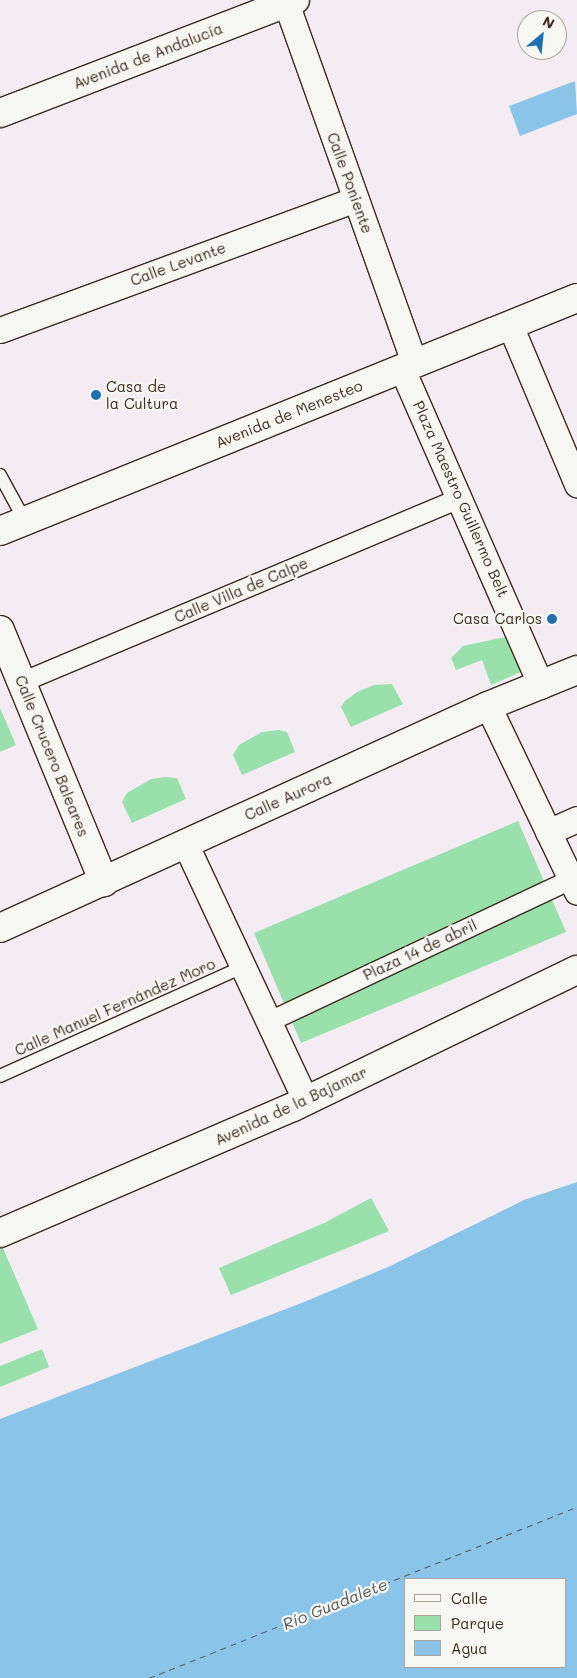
<!DOCTYPE html>
<html>
<head>
<meta charset="utf-8">
<style>
  body { margin:0 }
  #map { position:relative; width:577px; height:1678px; overflow:hidden; background:#f3edf3; font-family:Mali,sans-serif }
  div>[style] { position:absolute }
  .green>* { inset:0; background:#99e0ad }
  .water>* { inset:0; background:#8ac5e9 }
  .ferry>* { height:1px; margin-top:-0.5px; transform-origin:0; background:repeating-linear-gradient(90deg,#53585b 0 6px,transparent 0 11px) }
  .roads { filter:drop-shadow(1px 0 #3b2a1e) drop-shadow(-1px 0 #3b2a1e) drop-shadow(0 1px #3b2a1e) drop-shadow(0 -1px #3b2a1e) }
  .service>* { height:12px; margin:-6px; padding:0 6px; transform-origin:6px; border-radius:6px; background:#f6f6f2 }
  .pedestrian>* { height:19px; margin:-9.5px; padding:0 9.5px; transform-origin:9.5px; border-radius:9.5px; background:#f6f6f2 }
  .minor>* { height:25px; margin:-12.5px; padding:0 12.5px; transform-origin:12.5px; border-radius:12.5px; background:#f6f6f2 }
  .tertiary>* { height:28px; margin:-14px; padding:0 14px; transform-origin:14px; border-radius:14px; background:#f6f6f2 }
  .dots>* { width:14px; height:14px; translate:-50% -50%; box-sizing:border-box; border:2px solid #f6f6f2; border-radius:50% }
  span { translate:-50% -50%; white-space:nowrap; text-align:center; line-height:1.15; -webkit-text-stroke:4.5px #f6f6f2; paint-order:stroke }
  .street-label { font-size:15px; color:#3b2a1e }
  .poi-label { font-size:15px; color:#3b2a1e }
  .left { translate:0 -50%; text-align:left }
  .right { translate:-100% -50%; text-align:right }
  .water-label { font-size:16px; color:#53585b; font-style:italic }
  .legend { position:absolute; left:404px; top:1578px; width:162px; height:90px; box-sizing:border-box; background:#f6f6f2; border:1px solid #aba49d; margin:0; padding:6px 9px; list-style:none; font-size:15px; color:#3b2a1e }
  .legend li { display:flex; align-items:center; gap:10px; height:25px }
  .legend b { width:25px; border:1px solid #aba49d }
  .north { position:absolute; left:517px; top:10px; width:50px; height:50px; box-sizing:border-box; background:#f6f6f2; border:1px solid #aba49d; border-radius:50%; rotate:28deg; font-size:14px; font-weight:700; line-height:20px; text-align:center; color:#3b2a1e }
  .north::after { content:''; display:block; margin:auto; width:18px; height:22px; background:#1f6fb2; clip-path:polygon(50% 0,100% 100%,50% 72%,0 100%) }
</style>
</head>
<body>
<div id="map">
  <div class="green">
    <i style="clip-path:polygon(505px 637px,521px 672px,491px 685px,482px 660px,456px 670px,451px 658px,463px 646px)"></i>
    <i style="clip-path:polygon(392px 684px,403px 704px,351px 727px,341px 707px,345px 701px,357px 692px,374px 685px)"></i>
    <i style="clip-path:polygon(0 708px,16px 745px,0 752px)"></i>
    <i style="clip-path:polygon(279px 730px,287px 732px,295px 752px,242px 775px,233px 755px,239px 745px,262px 732px)"></i>
    <i style="clip-path:polygon(166px 777px,177px 778px,186px 799px,132px 823px,122px 802px,127px 793px,151px 779px)"></i>
    <i style="clip-path:polygon(518px 821px,566px 932px,301px 1043px,254px 933px)"></i>
    <i style="clip-path:polygon(371px 1198px,389px 1231px,231px 1295px,219px 1268px,324px 1223px)"></i>
    <i style="clip-path:polygon(2px 1246px,38px 1329px,0 1344px,0 1248px)"></i>
    <i style="clip-path:polygon(42px 1349px,49px 1367px,0 1387px,0 1366px)"></i>
  </div>
  <div class="water">
    <i style="clip-path:polygon(575px 81px,577px 114px,520px 136px,509px 106px)"></i>
    <i style="clip-path:polygon(evenodd,577px 1182px,577px 1678px,0 1678px,0 1419px,304px 1302px,388px 1267px,524px 1200px,577px 1182px,406px 1579px,566px 1579px,566px 1667px,406px 1667px,406px 1579px)"></i>
  </div>
  <div class="ferry">
    <i style="left:149px;top:1678px;width:461px;rotate:-21.8deg"></i>
  </div>
  <div class="roads">
    <div class="service">
      <i style="left:0;top:475px;width:52px;rotate:61.5deg"></i>
      <i style="left:0;top:1076px;width:266px;rotate:-24.2deg"></i>
    </div>
    <div class="pedestrian">
      <i style="left:21px;top:682px;width:477px;rotate:-22.8deg"></i>
      <i style="left:269px;top:1021px;width:334px;rotate:-25.2deg"></i>
    </div>
    <div class="minor">
      <i style="left:285px;top:0;width:384px;rotate:70.4deg"></i>
      <i style="left:510px;top:325px;width:173px;rotate:67.2deg"></i>
      <i style="left:0;top:330px;width:379px;rotate:-20.2deg"></i>
      <i style="left:402px;top:369px;width:346px;rotate:66.3deg"></i>
      <i style="left:488px;top:706px;width:206px;rotate:64.4deg"></i>
      <i style="left:548px;top:832px;width:32px;rotate:-24deg"></i>
      <i style="left:185px;top:843px;width:285px;rotate:64.9deg"></i>
    </div>
    <div class="tertiary">
      <i style="left:0;top:113px;width:316px;rotate:-21deg"></i>
      <i style="left:0;top:531px;width:622px;rotate:-21.99deg"></i>
      <i style="left:0;top:630px;width:273px;rotate:67.6deg"></i>
      <i style="left:0;top:928px;width:536px;rotate:-24.46deg"></i>
      <i style="left:488px;top:706px;width:96px;rotate:-22deg"></i>
      <i style="left:0;top:1233px;width:319px;rotate:-23.3deg"></i>
      <i style="left:293px;top:1107px;width:315px;rotate:-25.8deg"></i>
    </div>
  </div>
  <div class="dots">
    <i style="left:96px;top:395px;background:#1f6fb2"></i>
    <i style="left:552px;top:619px;background:#1f6fb2"></i>
  </div>
  <div class="street-label">
    <span style="left:148px;top:56px;rotate:-21deg">Avenida de Andalucía</span>
    <span style="left:350px;top:183px;rotate:70deg">Calle Poniente</span>
    <span style="left:178px;top:264px;rotate:-20deg">Calle Levante</span>
    <span style="left:289px;top:414px;rotate:-22deg">Avenida de Menesteo</span>
    <span style="left:461px;top:499px;rotate:66deg">Plaza Maestro Guillermo Belt</span>
    <span style="left:241px;top:590px;rotate:-23deg">Calle Villa de Calpe</span>
    <span style="left:52px;top:756px;rotate:68deg">Calle Crucero Baleares</span>
    <span style="left:288px;top:797px;rotate:-24deg">Calle Aurora</span>
    <span style="left:420px;top:950px;rotate:-25deg">Plaza 14 de abril</span>
    <span style="left:115px;top:1007px;rotate:-24deg">Calle Manuel Fernández Moro</span>
    <span style="left:291px;top:1106px;rotate:-25deg">Avenida de la Bajamar</span>
  </div>
  <div class="poi-label">
    <span class="left" style="left:106px;top:395px">Casa de<br>la Cultura</span>
    <span class="right" style="left:542px;top:619px">Casa Carlos</span>
  </div>
  <div class="water-label">
    <span style="left:335px;top:1604px;rotate:-22deg">Río Guadalete</span>
  </div>
  <ul class="legend">
  <li><b style="height:6px;background:#f6f6f2"></b>Calle</li>
  <li><b style="height:14px;background:#99e0ad"></b>Parque</li>
  <li><b style="height:14px;background:#8ac5e9"></b>Agua</li>
  </ul>
  <div class="north">N</div>
</div>
</body>
</html>
